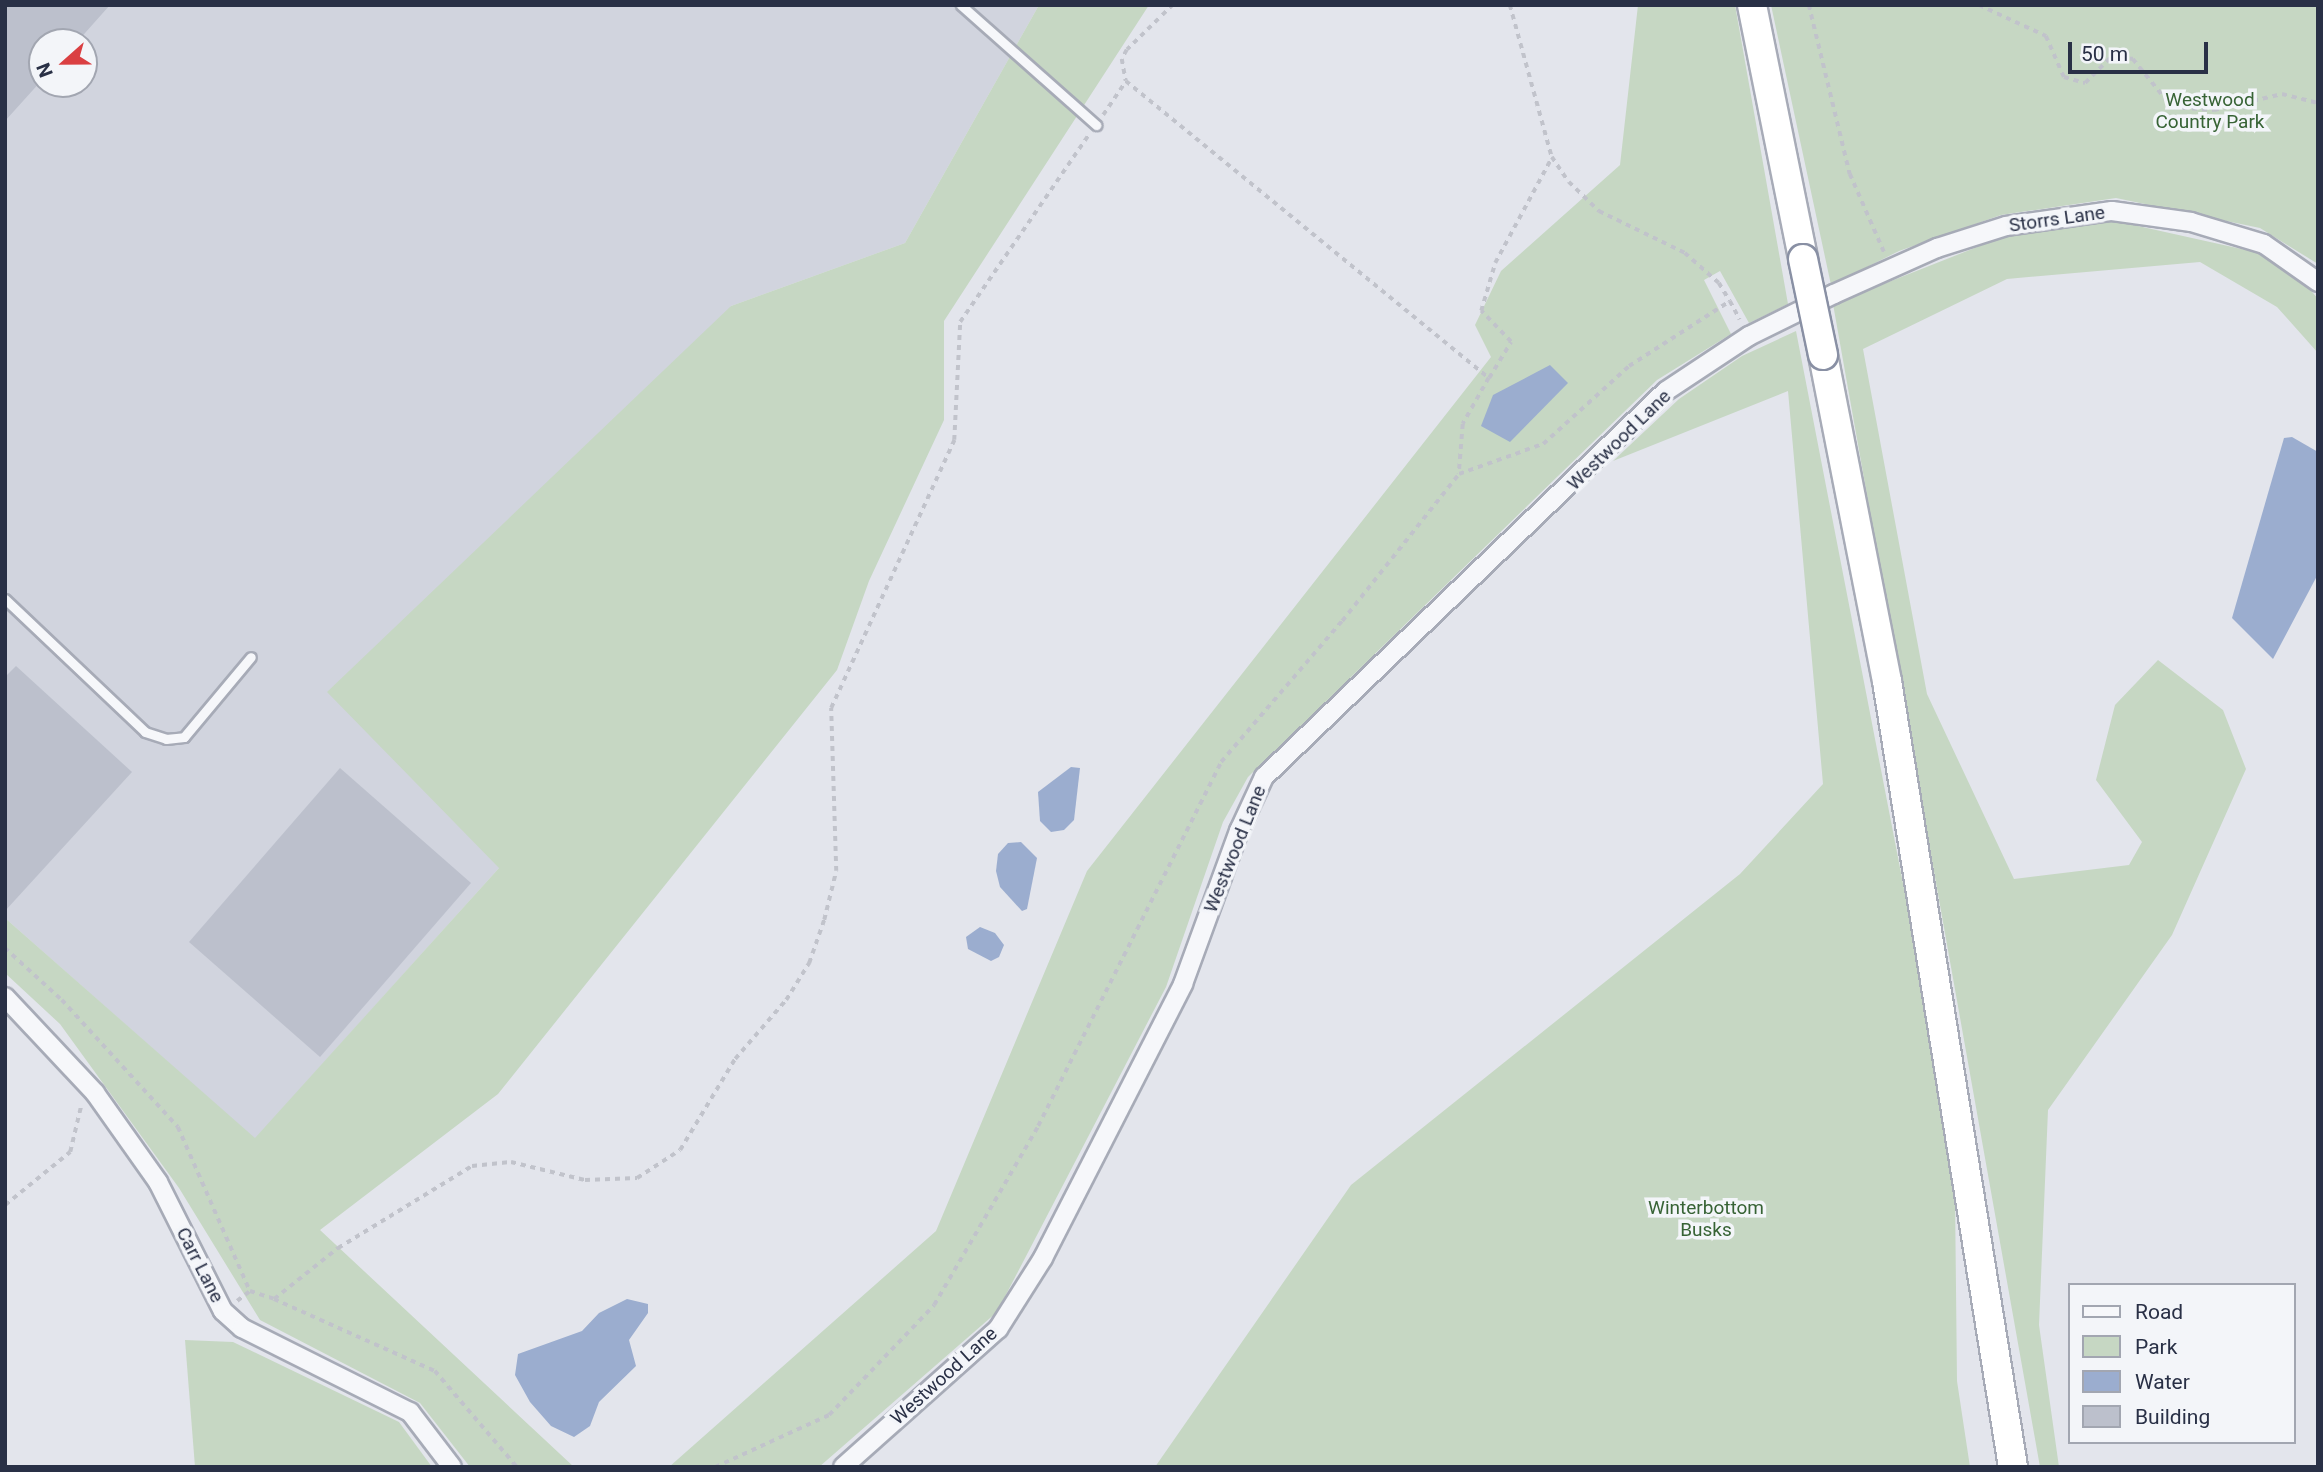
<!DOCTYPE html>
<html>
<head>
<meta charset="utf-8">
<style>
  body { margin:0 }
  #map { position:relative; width:2323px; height:1472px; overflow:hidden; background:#e3e5ec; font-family:Roboto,sans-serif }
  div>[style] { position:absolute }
  .built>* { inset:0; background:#d1d4de }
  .green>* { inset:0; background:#c6d7c3 }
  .water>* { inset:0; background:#9badcf }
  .building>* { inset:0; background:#bcc0cc }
  .path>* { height:3.5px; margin-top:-1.75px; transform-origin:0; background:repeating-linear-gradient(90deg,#c1c3cb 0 5px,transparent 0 10px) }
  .roads { filter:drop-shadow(2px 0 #a7abb7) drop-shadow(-2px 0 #a7abb7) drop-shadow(0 2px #a7abb7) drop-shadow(0 -2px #a7abb7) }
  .service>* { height:9px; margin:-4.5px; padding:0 4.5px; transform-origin:4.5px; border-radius:4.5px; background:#f6f7fa }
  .minor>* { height:18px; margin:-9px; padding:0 9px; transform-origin:9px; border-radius:9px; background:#f6f7fa }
  .trunk>* { height:28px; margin:-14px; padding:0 14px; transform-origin:14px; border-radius:14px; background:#fff }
  .bridges { filter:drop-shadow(2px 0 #8990a4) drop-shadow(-2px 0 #8990a4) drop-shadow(0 2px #8990a4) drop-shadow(0 -2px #8990a4) }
  .trunk-bridge>* { height:28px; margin:-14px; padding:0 14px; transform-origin:14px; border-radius:14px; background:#fff }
  span { translate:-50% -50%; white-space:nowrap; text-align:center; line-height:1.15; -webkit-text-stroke:7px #f3f5f9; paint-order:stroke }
  .park-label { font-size:19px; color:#376335 }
  .street-label { font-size:19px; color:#293046 }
  .frame { position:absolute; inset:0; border:7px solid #293046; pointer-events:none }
  .legend { position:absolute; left:2068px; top:1283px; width:228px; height:161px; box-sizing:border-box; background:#f3f5f9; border:2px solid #a2a6b1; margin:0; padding:9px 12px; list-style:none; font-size:21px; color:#293046 }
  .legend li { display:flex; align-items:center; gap:14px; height:35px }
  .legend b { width:35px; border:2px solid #a2a6b1 }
  .north { position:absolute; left:28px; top:28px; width:70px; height:70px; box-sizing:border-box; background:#f3f5f9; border:2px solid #a2a6b1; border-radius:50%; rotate:249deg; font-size:19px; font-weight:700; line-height:28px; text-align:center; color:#293046 }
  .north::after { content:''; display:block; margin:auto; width:24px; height:32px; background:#da3f42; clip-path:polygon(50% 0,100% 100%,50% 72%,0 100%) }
  .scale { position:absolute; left:2068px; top:42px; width:140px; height:32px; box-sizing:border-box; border:4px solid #293046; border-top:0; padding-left:9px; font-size:21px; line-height:24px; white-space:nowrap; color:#293046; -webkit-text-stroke:5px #f3f5f9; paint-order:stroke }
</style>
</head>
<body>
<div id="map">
  <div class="built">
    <i style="clip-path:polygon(evenodd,5px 5px,1039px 5px,905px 243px,731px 306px,499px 868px,255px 1139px,5px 918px,5px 5px,42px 42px,84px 42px,84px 84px,42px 84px,42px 42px)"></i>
  </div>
  <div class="green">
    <i style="clip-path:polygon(1039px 5px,1149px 5px,944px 321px,944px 420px,869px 581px,837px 670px,498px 1094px,320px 1230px,574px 1467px,470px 1467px,420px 1403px,260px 1320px,179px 1188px,60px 1024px,5px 973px,5px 918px,255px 1138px,499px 868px,327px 692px,731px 306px,905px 243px)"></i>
    <i style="clip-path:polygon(1638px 5px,1735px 5px,1788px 304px,1749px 323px,1720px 271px,1704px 280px,1731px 334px,1657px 380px,1248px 777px,1223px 822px,1166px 987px,997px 1312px,819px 1467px,669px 1467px,936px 1231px,1087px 871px,1491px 357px,1475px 325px,1501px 271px,1620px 165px)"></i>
    <i style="clip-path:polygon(1771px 5px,2318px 5px,2318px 264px,2260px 228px,2116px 198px,2001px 215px,1899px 251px,1831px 285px)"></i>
    <i style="clip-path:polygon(2111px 220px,2255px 252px,2304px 282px,2318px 299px,2318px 353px,2277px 307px,2200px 262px,2007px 279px,1863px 349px,1927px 694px,2014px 879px,2129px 865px,2142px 842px,2096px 780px,2115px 705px,2158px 660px,2223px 710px,2246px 769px,2172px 935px,2048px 1110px,2039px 1325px,2059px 1467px,2040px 1467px,1833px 304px,2010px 234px)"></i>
    <i style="clip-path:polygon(1796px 331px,1913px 935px,1955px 1196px,1957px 1381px,1970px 1467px,1155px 1467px,1351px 1185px,1740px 874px,1823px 784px,1788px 391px,1613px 461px,1679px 399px,1742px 356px)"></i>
    <i style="clip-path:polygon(185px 1340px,233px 1342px,399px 1422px,432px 1467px,195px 1467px)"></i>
  </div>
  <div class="water">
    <i style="clip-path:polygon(1550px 365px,1568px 383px,1510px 442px,1481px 426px,1493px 395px)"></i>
    <i style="clip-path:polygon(2292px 437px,2318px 452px,2318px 574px,2273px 659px,2232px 618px,2284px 438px)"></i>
    <i style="clip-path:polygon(1071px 767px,1080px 768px,1074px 820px,1064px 830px,1051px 832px,1040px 821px,1038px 792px)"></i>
    <i style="clip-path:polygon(1021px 842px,1037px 858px,1027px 909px,1022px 911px,1000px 887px,996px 871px,998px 854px,1008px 843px)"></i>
    <i style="clip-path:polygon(980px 927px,995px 933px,1004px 945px,999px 957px,991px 961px,968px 949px,966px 937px)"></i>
    <i style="clip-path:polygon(627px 1299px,648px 1304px,648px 1313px,629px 1340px,636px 1366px,599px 1402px,590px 1426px,574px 1437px,551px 1426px,530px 1402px,515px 1375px,518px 1354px,582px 1331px,599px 1313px)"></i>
  </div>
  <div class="building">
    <i style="clip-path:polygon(5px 5px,110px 5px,77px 42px,42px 42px,42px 80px,5px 121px)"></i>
    <i style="clip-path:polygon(16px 666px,132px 772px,5px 911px,5px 677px)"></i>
    <i style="clip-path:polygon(340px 768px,471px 883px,320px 1057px,189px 942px)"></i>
  </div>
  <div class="path">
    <i style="left:1173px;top:5px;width:64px;rotate:135.6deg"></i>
    <i style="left:1127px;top:50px;width:10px;rotate:119deg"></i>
    <i style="left:1122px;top:59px;width:22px;rotate:80deg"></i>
    <i style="left:1126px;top:81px;width:469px;rotate:39.3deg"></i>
    <i style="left:1489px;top:378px;width:53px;rotate:119.5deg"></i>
    <i style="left:1463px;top:424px;width:50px;rotate:94.6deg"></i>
    <i style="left:1510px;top:5px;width:158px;rotate:74.6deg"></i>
    <i style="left:1552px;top:157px;width:30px;rotate:56deg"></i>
    <i style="left:1569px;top:182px;width:42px;rotate:44deg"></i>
    <i style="left:1599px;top:211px;width:96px;rotate:26deg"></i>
    <i style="left:1685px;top:253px;width:45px;rotate:41.4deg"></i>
    <i style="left:1719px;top:283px;width:21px;rotate:59deg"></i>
    <i style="left:1809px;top:5px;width:174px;rotate:76.4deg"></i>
    <i style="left:1850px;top:174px;width:87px;rotate:66.4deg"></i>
    <i style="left:1979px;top:5px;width:74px;rotate:24.8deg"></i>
    <i style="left:2046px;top:36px;width:45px;rotate:66.3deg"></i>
    <i style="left:2064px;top:77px;width:22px;rotate:16deg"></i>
    <i style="left:2085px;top:83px;width:35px;rotate:-45deg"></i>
    <i style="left:2110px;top:58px;width:23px;rotate:2deg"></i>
    <i style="left:2133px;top:59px;width:62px;rotate:50.9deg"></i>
    <i style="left:2172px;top:107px;width:42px;rotate:4.1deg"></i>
    <i style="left:2214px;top:110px;width:70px;rotate:-13.2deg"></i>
    <i style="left:2282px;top:94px;width:37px;rotate:14deg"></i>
    <i style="left:1103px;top:115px;width:41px;rotate:-55.9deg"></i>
    <i style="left:1489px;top:378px;width:42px;rotate:-58.6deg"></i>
    <i style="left:1511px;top:342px;width:43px;rotate:-134.1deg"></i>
    <i style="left:1481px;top:311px;width:50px;rotate:-73.7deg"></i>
    <i style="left:1495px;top:263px;width:120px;rotate:-61.7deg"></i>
    <i style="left:5px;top:948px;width:77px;rotate:42.4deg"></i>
    <i style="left:62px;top:1000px;width:172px;rotate:47.6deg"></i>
    <i style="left:178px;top:1127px;width:179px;rotate:66.3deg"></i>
    <i style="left:5px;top:1205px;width:84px;rotate:-39.2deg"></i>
    <i style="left:70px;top:1152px;width:47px;rotate:-76.6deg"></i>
    <i style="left:274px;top:1299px;width:82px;rotate:-38.6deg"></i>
    <i style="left:338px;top:1248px;width:157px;rotate:-31.5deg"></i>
    <i style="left:472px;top:1166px;width:39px;rotate:-6deg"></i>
    <i style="left:511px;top:1162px;width:76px;rotate:13.7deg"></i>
    <i style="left:585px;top:1180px;width:52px;rotate:-2.2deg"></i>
    <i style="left:637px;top:1178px;width:51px;rotate:-33.1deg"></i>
    <i style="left:680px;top:1150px;width:106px;rotate:-58.9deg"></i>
    <i style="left:735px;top:1059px;width:78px;rotate:-49.2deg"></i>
    <i style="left:786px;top:1000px;width:44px;rotate:-58.1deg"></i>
    <i style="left:809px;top:963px;width:46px;rotate:-70.8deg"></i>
    <i style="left:824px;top:920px;width:50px;rotate:-76.2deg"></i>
    <i style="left:836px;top:871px;width:163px;rotate:-91.8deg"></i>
    <i style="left:831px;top:708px;width:295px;rotate:-65.3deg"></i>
    <i style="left:954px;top:440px;width:118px;rotate:-87.1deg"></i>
    <i style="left:960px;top:322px;width:226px;rotate:-55.5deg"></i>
    <i style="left:237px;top:1301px;width:16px;rotate:-38deg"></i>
    <i style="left:250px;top:1291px;width:25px;rotate:18deg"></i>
    <i style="left:274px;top:1299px;width:176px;rotate:24.1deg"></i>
    <i style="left:435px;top:1371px;width:126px;rotate:49.5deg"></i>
    <i style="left:715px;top:1467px;width:125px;rotate:-24.5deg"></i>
    <i style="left:829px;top:1415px;width:152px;rotate:-46.3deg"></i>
    <i style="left:934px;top:1305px;width:207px;rotate:-59.8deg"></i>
    <i style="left:1038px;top:1126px;width:407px;rotate:-63.3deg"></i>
    <i style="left:1221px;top:762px;width:186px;rotate:-49.4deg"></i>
    <i style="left:1342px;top:621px;width:188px;rotate:-51.5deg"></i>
    <i style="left:1459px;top:474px;width:89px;rotate:-19.7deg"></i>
    <i style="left:1543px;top:444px;width:116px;rotate:-42.2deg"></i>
    <i style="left:1629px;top:366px;width:120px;rotate:-32.8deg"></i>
    <i style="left:1730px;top:301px;width:21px;rotate:62deg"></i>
  </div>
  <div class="roads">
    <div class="service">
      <i style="left:961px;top:5px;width:181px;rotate:41.6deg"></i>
      <i style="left:5px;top:599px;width:193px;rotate:43.5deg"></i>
      <i style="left:145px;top:732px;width:22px;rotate:18deg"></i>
      <i style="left:166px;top:739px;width:18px;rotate:-6deg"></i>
      <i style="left:184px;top:737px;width:104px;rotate:-50.1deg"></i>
    </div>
    <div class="minor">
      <i style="left:5px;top:997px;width:132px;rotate:46.8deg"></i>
      <i style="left:95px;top:1093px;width:109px;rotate:54.7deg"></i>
      <i style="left:158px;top:1182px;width:144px;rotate:63.3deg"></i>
      <i style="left:223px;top:1311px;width:25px;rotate:42deg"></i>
      <i style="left:242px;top:1328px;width:188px;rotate:26.6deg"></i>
      <i style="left:410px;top:1412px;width:69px;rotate:52.6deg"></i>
      <i style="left:843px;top:1467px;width:208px;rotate:-41.7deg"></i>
      <i style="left:998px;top:1329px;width:84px;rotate:-57.6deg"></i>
      <i style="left:1043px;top:1258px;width:308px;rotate:-62.9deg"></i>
      <i style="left:1183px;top:984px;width:163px;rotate:-69.9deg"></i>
      <i style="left:1239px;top:831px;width:60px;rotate:-65.2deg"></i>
      <i style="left:1264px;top:777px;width:557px;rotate:-43.84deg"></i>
      <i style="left:1666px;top:391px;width:100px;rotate:-33.5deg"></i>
      <i style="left:1749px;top:336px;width:95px;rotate:-26.3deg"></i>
      <i style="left:1834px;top:294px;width:113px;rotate:-24.1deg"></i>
      <i style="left:1937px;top:248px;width:72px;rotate:-17.7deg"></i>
      <i style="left:2006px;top:226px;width:107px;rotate:-8.1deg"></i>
      <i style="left:2112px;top:211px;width:80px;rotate:7.9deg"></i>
      <i style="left:2191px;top:222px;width:76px;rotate:16.8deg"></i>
      <i style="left:2264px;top:244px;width:66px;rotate:35.1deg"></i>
    </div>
    <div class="trunk">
      <i style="left:1752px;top:5px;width:259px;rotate:78.6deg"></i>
      <i style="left:1823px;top:355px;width:332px;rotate:78.9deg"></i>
      <i style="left:1887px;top:681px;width:796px;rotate:80.89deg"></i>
    </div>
  </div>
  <div class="bridges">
    <div class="trunk-bridge">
      <i style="left:1803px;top:259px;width:98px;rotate:78.2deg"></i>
    </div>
  </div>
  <div class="park-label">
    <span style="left:2210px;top:111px">Westwood<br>Country Park</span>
    <span style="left:1706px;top:1219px">Winterbottom<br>Busks</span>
  </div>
  <div class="street-label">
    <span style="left:2057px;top:219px;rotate:-8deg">Storrs Lane</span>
    <span style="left:1619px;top:440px;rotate:-44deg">Westwood Lane</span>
    <span style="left:1235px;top:849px;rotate:-68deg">Westwood Lane</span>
    <span style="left:200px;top:1265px;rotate:63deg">Carr Lane</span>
    <span style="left:944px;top:1376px;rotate:-42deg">Westwood Lane</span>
  </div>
  <div class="frame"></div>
  <ul class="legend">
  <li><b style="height:9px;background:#f6f7fa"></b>Road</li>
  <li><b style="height:19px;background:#c6d7c3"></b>Park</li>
  <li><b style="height:19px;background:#9badcf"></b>Water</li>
  <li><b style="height:19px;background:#bcc0cc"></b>Building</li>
  </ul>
  <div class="north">N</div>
  <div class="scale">50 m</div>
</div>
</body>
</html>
